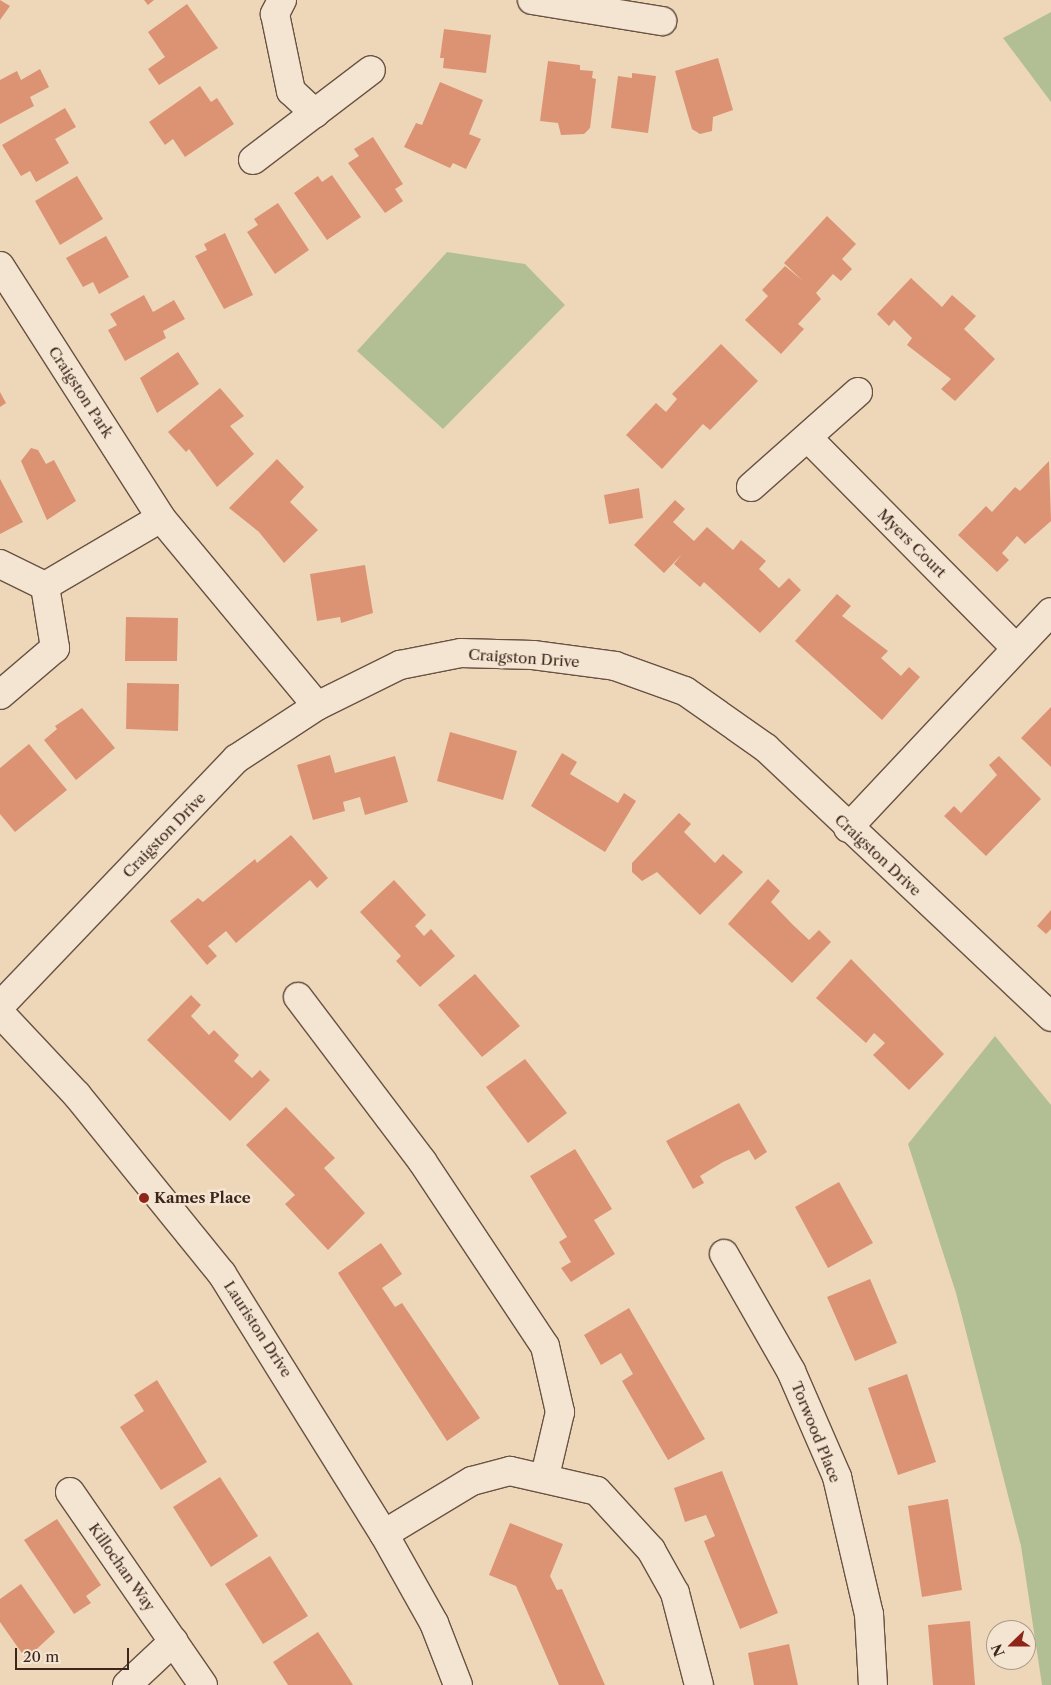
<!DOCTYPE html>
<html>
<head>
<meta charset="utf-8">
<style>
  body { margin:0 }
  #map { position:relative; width:1051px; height:1685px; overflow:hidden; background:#eed7b9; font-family:"Libre Caslon Text",serif }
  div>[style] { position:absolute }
  .green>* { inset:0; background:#b2bf95 }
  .building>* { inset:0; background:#db9374 }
  .roads { filter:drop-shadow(1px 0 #695242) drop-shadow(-1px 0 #695242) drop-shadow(0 1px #695242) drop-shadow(0 -1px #695242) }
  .minor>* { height:28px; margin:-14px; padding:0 14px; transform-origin:14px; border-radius:14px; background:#f4e5d2 }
  .dots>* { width:14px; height:14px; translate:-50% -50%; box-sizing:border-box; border:2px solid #f4e5d2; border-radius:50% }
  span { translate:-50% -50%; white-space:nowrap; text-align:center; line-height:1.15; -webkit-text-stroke:5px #f4e5d2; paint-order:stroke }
  .street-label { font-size:15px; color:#3d251b }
  .poi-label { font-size:15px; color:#3d251b; font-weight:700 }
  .left { translate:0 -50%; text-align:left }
  .north { position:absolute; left:986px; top:1620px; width:50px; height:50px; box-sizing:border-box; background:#f4e5d2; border:1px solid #ab9889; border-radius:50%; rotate:248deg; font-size:14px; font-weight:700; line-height:20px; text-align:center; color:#3d251b }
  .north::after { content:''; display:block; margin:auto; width:18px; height:22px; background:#8f2418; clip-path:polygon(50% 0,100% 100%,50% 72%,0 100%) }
  .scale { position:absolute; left:15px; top:1648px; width:114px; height:22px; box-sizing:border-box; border:2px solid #3d251b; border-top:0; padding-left:6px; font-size:15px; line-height:18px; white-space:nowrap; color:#3d251b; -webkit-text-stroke:4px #f4e5d2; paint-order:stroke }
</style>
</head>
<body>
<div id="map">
  <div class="green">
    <i style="clip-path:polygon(1051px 12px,1051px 102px,1003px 38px)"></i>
    <i style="clip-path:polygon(447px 252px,525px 264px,565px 305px,443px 429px,357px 351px)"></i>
    <i style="clip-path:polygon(995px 1036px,1051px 1105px,1051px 1685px,1042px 1685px,1021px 1546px,956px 1293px,908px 1144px)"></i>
  </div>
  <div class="building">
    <i style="clip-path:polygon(0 0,10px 6px,0 20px)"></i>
    <i style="clip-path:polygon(144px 0,154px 0,148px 5px)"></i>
    <i style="clip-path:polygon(187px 4px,218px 48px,159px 85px,148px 69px,165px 57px,148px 32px)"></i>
    <i style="clip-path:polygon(444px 29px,491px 35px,486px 73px,443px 68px,444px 58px,440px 58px)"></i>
    <i style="clip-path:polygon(718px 58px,733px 110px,713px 117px,712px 131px,700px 134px,692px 129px,675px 71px)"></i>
    <i style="clip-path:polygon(548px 61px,580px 65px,580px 70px,593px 71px,592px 78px,596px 79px,590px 128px,584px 134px,561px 135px,558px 123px,540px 121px)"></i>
    <i style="clip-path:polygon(40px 69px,49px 87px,30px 97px,34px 106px,0 124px,0 80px,17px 71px,21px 80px)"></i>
    <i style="clip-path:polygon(632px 73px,656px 76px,648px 133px,611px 128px,618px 76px,632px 78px)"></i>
    <i style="clip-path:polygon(440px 82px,483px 100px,469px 134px,481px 139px,466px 169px,453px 163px,450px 168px,404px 147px,416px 123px,422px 125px)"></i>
    <i style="clip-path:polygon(200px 86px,211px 102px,217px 98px,234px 124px,185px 157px,173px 139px,165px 145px,149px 122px)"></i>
    <i style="clip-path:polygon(65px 108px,76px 127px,55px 139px,69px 163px,36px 182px,30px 171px,21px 176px,2px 145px)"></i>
    <i style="clip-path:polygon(373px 137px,403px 184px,395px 189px,403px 201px,385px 213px,348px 163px,359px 156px,354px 149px)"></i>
    <i style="clip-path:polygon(332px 175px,361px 217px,327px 240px,294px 193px,318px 176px,322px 182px)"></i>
    <i style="clip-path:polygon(77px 176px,103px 219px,60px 245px,35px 201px)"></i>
    <i style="clip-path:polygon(278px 203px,309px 250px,275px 274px,247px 232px,258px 225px,254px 219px)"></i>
    <i style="clip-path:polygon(827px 216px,856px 244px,842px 259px,852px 269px,841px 281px,833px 274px,816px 293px,821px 299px,798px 324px,804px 329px,781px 354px,745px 320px,768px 296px,762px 290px,785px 266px,803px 281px,784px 263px)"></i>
    <i style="clip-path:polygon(225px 233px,253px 295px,224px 309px,195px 256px,207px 250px,204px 244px)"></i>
    <i style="clip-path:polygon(106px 236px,129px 277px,99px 294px,93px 282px,83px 287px,66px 258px)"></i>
    <i style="clip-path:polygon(911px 278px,942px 307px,952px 295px,976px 316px,964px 329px,995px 359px,955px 401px,941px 389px,951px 379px,907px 345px,912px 338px,894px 320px,889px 326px,877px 314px)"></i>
    <i style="clip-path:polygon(144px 295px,153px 312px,174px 300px,185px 319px,163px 331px,166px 338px,125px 361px,108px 330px,117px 325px,110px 314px)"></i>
    <i style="clip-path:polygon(721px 344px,758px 381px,710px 430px,703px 424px,662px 469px,626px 435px,656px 403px,666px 412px,677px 399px,672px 394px)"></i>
    <i style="clip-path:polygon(178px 352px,199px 384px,157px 413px,140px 378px)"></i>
    <i style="clip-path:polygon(220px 388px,244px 416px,230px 426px,254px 454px,217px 487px,189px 449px,186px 452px,168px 432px)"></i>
    <i style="clip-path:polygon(0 392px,6px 403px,0 407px)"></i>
    <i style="clip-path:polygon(31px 448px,38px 450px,46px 464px,54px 460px,76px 501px,47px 520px,21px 461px)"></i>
    <i style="clip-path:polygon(277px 459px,304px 487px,290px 502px,318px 530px,284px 563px,259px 532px,229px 508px)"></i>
    <i style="clip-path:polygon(1049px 461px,1051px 521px,1025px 544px,1017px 536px,1002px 553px,1009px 560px,997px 572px,958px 535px,986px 506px,992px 512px,1015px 487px,1020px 491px)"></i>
    <i style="clip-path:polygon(0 479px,23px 522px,0 534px)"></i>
    <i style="clip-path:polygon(639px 488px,643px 518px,609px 524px,604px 495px)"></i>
    <i style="clip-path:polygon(675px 500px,685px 509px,673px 522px,694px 541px,707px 527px,733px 550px,741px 540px,766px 561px,759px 569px,779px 588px,789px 578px,801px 590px,760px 633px,704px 582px,700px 587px,674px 564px,682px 554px,664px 573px,634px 545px)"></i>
    <i style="clip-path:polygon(365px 565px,373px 613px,341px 623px,340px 617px,317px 621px,310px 574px)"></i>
    <i style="clip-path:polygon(837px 594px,851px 606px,842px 616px,888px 651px,881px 658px,901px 676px,909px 667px,920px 677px,882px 720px,795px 641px)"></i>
    <i style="clip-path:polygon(126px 617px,178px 618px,177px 661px,125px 661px)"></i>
    <i style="clip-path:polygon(127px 683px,179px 684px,178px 731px,126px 729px)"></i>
    <i style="clip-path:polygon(1051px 707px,1051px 767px,1021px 738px)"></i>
    <i style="clip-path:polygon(82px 708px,115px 748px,76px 780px,44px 740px,57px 729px,55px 726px)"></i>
    <i style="clip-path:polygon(450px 732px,517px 751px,503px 800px,437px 781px)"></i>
    <i style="clip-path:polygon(29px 744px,67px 790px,15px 832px,0 814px,0 768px)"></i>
    <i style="clip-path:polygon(562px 753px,577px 762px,570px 774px,618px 803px,624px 793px,636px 801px,605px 852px,531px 806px)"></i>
    <i style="clip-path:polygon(330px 755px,335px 773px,395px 756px,408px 802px,365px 815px,360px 797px,343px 802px,345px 811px,313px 820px,297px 765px)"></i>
    <i style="clip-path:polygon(999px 756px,1041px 799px,986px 856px,944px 816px,954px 806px,961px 813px,997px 775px,989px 765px)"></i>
    <i style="clip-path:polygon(679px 813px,691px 824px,684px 832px,715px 863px,723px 854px,743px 872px,700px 915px,657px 872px,642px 881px,632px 872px,632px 863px)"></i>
    <i style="clip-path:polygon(291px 835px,328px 878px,317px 888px,310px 880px,236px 943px,226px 931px,208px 946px,217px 956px,207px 965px,170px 921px,198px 898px,203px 902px,255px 859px,257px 863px)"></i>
    <i style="clip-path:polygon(768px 879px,780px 891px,771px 902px,792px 924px,809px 940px,819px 930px,831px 942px,792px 983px,728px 924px)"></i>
    <i style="clip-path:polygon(394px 880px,426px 915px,415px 926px,424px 936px,431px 929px,455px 956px,420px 987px,396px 961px,401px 956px,360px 912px)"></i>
    <i style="clip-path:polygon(1051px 910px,1051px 929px,1046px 934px,1037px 926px)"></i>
    <i style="clip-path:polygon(851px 959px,944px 1054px,909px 1090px,873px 1055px,885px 1043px,874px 1033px,866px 1043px,816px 998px)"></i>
    <i style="clip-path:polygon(475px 974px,520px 1026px,482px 1057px,438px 1005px)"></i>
    <i style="clip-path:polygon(191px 995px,201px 1005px,191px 1016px,209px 1035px,214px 1030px,239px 1055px,234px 1061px,252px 1078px,260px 1070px,270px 1080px,230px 1121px,147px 1040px)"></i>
    <i style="clip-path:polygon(525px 1059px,567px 1113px,528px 1143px,486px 1087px)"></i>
    <i style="clip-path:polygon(739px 1103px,767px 1152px,755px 1160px,749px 1150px,723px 1162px,700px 1176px,704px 1183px,693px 1189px,666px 1141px)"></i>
    <i style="clip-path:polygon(286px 1107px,335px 1158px,324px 1168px,365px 1213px,328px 1250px,285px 1204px,295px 1195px,246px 1145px)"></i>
    <i style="clip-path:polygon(575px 1149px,612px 1209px,594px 1220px,615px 1254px,571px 1282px,561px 1268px,571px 1262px,559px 1242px,567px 1237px,530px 1176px)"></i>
    <i style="clip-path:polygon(839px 1182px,873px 1243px,828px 1268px,795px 1207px)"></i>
    <i style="clip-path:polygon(381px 1243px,402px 1274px,382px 1288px,395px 1307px,402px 1303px,480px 1418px,447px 1441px,338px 1273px)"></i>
    <i style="clip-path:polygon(870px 1279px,897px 1343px,855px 1361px,827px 1297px)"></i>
    <i style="clip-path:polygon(629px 1308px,705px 1439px,668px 1460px,622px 1381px,633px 1374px,621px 1353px,601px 1365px,584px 1335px)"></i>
    <i style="clip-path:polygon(907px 1374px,936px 1462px,898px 1475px,868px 1388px)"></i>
    <i style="clip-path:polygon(157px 1380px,207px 1462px,161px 1490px,120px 1427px,144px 1411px,134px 1395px)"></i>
    <i style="clip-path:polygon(722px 1471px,778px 1613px,740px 1629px,704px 1541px,715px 1536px,706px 1515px,685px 1522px,674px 1488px)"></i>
    <i style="clip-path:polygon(220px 1477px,258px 1536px,211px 1567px,173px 1507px)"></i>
    <i style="clip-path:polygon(948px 1499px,962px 1590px,922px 1597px,908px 1506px)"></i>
    <i style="clip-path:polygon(57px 1519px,101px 1585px,86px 1596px,91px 1603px,74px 1614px,24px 1540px)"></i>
    <i style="clip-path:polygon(510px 1523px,563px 1544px,550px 1576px,557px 1590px,562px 1589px,605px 1685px,559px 1685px,516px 1586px,489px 1575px)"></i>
    <i style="clip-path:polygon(270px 1556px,308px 1616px,263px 1644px,225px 1584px)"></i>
    <i style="clip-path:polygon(21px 1584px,55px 1632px,26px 1659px,0 1622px,0 1599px)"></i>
    <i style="clip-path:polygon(970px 1621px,975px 1685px,933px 1685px,928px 1625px)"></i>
    <i style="clip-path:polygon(318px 1632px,344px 1671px,353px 1685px,288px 1685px,273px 1662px)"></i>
    <i style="clip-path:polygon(789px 1644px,798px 1685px,754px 1685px,748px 1653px)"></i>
  </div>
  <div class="roads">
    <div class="minor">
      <i style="left:282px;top:0;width:16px;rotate:117deg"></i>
      <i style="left:275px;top:14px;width:79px;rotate:78.3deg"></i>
      <i style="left:291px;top:91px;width:33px;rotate:43deg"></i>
      <i style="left:532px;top:0;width:132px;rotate:9.2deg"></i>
      <i style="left:253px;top:160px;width:148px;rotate:-37.3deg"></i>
      <i style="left:0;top:266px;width:299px;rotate:57.4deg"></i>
      <i style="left:161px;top:518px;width:244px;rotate:50.3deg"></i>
      <i style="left:808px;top:438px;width:296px;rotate:45.3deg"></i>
      <i style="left:751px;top:487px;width:143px;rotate:-41.6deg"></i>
      <i style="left:0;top:564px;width:50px;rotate:26.1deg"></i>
      <i style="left:45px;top:586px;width:63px;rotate:80.8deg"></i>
      <i style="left:55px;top:648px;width:72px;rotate:139.5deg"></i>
      <i style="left:45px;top:586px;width:134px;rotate:-30.4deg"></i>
      <i style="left:848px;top:828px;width:296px;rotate:-46.8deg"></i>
      <i style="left:298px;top:997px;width:206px;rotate:52.9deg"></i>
      <i style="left:422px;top:1161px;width:222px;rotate:56.4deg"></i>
      <i style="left:545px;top:1346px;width:68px;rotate:77.2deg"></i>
      <i style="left:560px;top:1412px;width:66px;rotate:103.2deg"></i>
      <i style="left:0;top:1006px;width:342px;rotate:-46.3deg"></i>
      <i style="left:236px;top:759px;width:97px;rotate:-33.2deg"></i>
      <i style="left:317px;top:706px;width:93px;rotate:-26.3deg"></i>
      <i style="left:400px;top:665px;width:62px;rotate:-11.1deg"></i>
      <i style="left:461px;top:653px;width:72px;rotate:1.6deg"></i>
      <i style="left:533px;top:655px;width:83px;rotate:7.6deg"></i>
      <i style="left:615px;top:666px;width:74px;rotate:19.7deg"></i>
      <i style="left:685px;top:691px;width:99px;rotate:35.1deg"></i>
      <i style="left:766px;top:748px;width:392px;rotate:43.3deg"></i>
      <i style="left:0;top:1013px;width:112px;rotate:46.8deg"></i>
      <i style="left:77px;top:1095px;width:230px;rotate:51deg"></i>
      <i style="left:222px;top:1274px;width:306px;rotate:58.1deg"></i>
      <i style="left:384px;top:1534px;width:102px;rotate:60.7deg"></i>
      <i style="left:434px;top:1623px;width:66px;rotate:68.8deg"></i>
      <i style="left:724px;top:1254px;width:135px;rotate:60.2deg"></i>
      <i style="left:791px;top:1371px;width:116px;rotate:66.5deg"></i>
      <i style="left:837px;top:1477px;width:141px;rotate:76.9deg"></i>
      <i style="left:869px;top:1614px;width:71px;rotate:86.8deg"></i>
      <i style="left:70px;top:1492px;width:234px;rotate:55.4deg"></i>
      <i style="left:384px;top:1534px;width:103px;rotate:-31.1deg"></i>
      <i style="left:472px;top:1481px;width:39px;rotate:-15deg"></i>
      <i style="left:510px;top:1471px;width:89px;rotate:12.9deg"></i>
      <i style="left:597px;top:1491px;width:80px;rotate:47.5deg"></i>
      <i style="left:651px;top:1550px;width:49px;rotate:60.8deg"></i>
      <i style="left:675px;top:1593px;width:95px;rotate:75.4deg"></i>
      <i style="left:127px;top:1685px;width:64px;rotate:-43.1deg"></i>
    </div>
  </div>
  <div class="dots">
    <i style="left:144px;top:1198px;background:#8f2418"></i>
  </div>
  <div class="street-label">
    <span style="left:81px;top:392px;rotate:57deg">Craigston Park</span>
    <span style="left:912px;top:543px;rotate:45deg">Myers Court</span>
    <span style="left:524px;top:658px;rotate:4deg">Craigston Drive</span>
    <span style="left:164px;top:835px;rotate:-46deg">Craigston Drive</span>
    <span style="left:878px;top:855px;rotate:43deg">Craigston Drive</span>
    <span style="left:258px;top:1329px;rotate:57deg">Lauriston Drive</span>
    <span style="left:816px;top:1432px;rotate:68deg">Torwood Place</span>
    <span style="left:122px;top:1567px;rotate:55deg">Killochan Way</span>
  </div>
  <div class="poi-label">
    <span class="left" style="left:154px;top:1198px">Kames Place</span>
  </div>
  <div class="north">N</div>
  <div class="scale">20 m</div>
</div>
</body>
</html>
